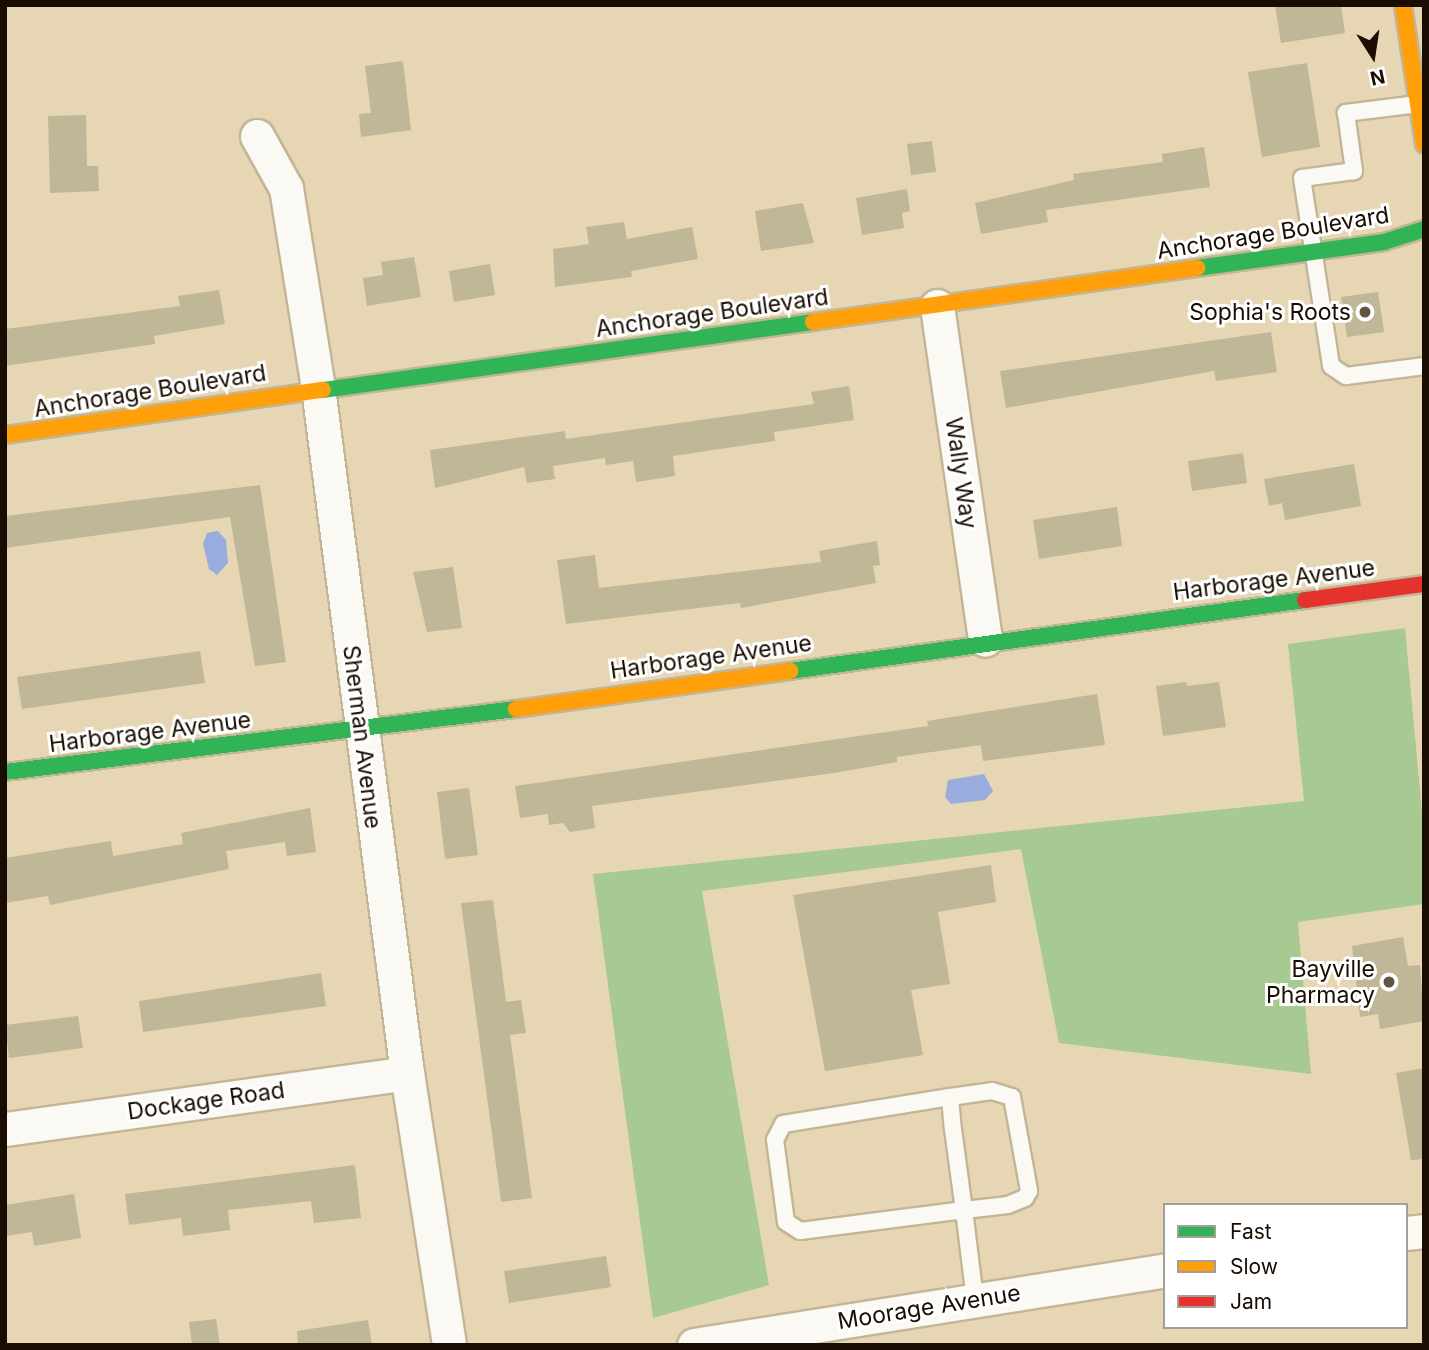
<!DOCTYPE html>
<html>
<head>
<meta charset="utf-8">
<style>
  body { margin:0 }
  #map { position:relative; width:1429px; height:1350px; overflow:hidden; background:#e6d6b4; font-family:Inter,sans-serif }
  div>[style] { position:absolute }
  .forest>* { inset:0; background:#a7ca92 }
  .water>* { inset:0; background:#98addd }
  .building>* { inset:0; background:#bfb797 }
  .roads { filter:drop-shadow(2px 0 #c3b597) drop-shadow(-2px 0 #c3b597) drop-shadow(0 2px #c3b597) drop-shadow(0 -2px #c3b597) }
  .lane>* { height:16px; margin:-8px; padding:0 8px; transform-origin:8px; border-radius:8px; background:#fbf9f4 }
  .street>* { height:33px; margin:-16.5px; padding:0 16.5px; transform-origin:16.5px; border-radius:16.5px; background:#fbf9f4 }
  .fast>* { height:16px; margin:-8px; padding:0 8px; transform-origin:8px; border-radius:8px; background:#30b455 }
  .slow>* { height:16px; margin:-8px; padding:0 8px; transform-origin:8px; border-radius:8px; background:#ff9f0a }
  .jam>* { height:16px; margin:-8px; padding:0 8px; transform-origin:8px; border-radius:8px; background:#e5322d }
  .dots>* { width:19px; height:19px; translate:-50% -50%; box-sizing:border-box; border:4px solid #fff; border-radius:50% }
  span { translate:-50% -50%; white-space:nowrap; text-align:center; line-height:1.15; -webkit-text-stroke:6px #fff; paint-order:stroke }
  .street-label { font-size:23px; color:#180d00 }
  .poi-label { font-size:23px; color:#180d00 }
  .right { translate:-100% -50%; text-align:right }
  .frame { position:absolute; inset:0; border:7px solid #180d00; pointer-events:none }
  .legend { position:absolute; left:1163px; top:1203px; width:245px; height:126px; box-sizing:border-box; background:#fff; border:2px solid #a39e99; margin:0; padding:9px 12px; list-style:none; font-size:21px; color:#180d00 }
  .legend li { display:flex; align-items:center; gap:14px; height:35px }
  .legend b { width:35px; border:2px solid #a39e99 }
  .north { position:absolute; left:1338px; top:21px; width:70px; height:70px; -webkit-text-stroke:5px #fff; paint-order:stroke; rotate:168deg; font-size:19px; font-weight:700; line-height:28px; text-align:center; color:#180d00 }
  .north::after { content:''; display:block; margin:auto; width:24px; height:32px; background:#180d00; clip-path:polygon(50% 0,100% 100%,50% 72%,0 100%) }
</style>
</head>
<body>
<div id="map">
  <div class="forest">
    <i style="clip-path:polygon(1405px 628px,1424px 834px,1424px 904px,1298px 922px,1311px 1074px,1059px 1043px,1021px 849px,702px 891px,769px 1285px,653px 1318px,593px 874px,1304px 801px,1288px 644px)"></i>
  </div>
  <div class="water">
    <i style="clip-path:polygon(218px 531px,226px 540px,228px 563px,217px 575px,209px 569px,203px 544px,207px 533px)"></i>
    <i style="clip-path:polygon(984px 774px,993px 791px,985px 800px,951px 804px,945px 797px,948px 780px)"></i>
  </div>
  <div class="building">
    <i style="clip-path:polygon(1275px 5px,1341px 5px,1345px 33px,1281px 43px)"></i>
    <i style="clip-path:polygon(403px 61px,411px 130px,361px 137px,359px 114px,371px 113px,365px 66px)"></i>
    <i style="clip-path:polygon(1307px 63px,1320px 147px,1262px 157px,1248px 72px)"></i>
    <i style="clip-path:polygon(86px 115px,87px 166px,98px 166px,99px 191px,50px 193px,48px 116px)"></i>
    <i style="clip-path:polygon(932px 141px,936px 172px,911px 175px,907px 144px)"></i>
    <i style="clip-path:polygon(1204px 147px,1210px 187px,1046px 210px,1048px 222px,981px 234px,975px 203px,1074px 180px,1073px 174px,1163px 162px,1162px 154px)"></i>
    <i style="clip-path:polygon(907px 189px,910px 211px,902px 213px,904px 228px,862px 235px,856px 198px)"></i>
    <i style="clip-path:polygon(803px 203px,814px 243px,761px 251px,755px 211px)"></i>
    <i style="clip-path:polygon(624px 222px,627px 239px,692px 227px,698px 259px,631px 271px,632px 277px,555px 287px,553px 249px,589px 244px,586px 227px)"></i>
    <i style="clip-path:polygon(414px 257px,421px 297px,367px 306px,363px 278px,383px 275px,381px 262px)"></i>
    <i style="clip-path:polygon(490px 264px,495px 295px,454px 302px,449px 271px)"></i>
    <i style="clip-path:polygon(219px 290px,225px 324px,154px 336px,155px 344px,5px 366px,5px 329px,180px 306px,178px 296px)"></i>
    <i style="clip-path:polygon(1378px 292px,1384px 332px,1347px 337px,1341px 297px)"></i>
    <i style="clip-path:polygon(1271px 332px,1277px 372px,1216px 381px,1214px 371px,1006px 408px,1000px 371px)"></i>
    <i style="clip-path:polygon(849px 386px,854px 420px,774px 432px,775px 441px,673px 456px,675px 476px,636px 482px,633px 461px,606px 465px,605px 458px,553px 466px,555px 479px,527px 483px,524px 467px,435px 488px,430px 450px,565px 431px,566px 439px,814px 404px,811px 392px)"></i>
    <i style="clip-path:polygon(1243px 453px,1247px 483px,1192px 491px,1188px 461px)"></i>
    <i style="clip-path:polygon(1354px 464px,1361px 506px,1285px 520px,1282px 503px,1269px 506px,1264px 479px)"></i>
    <i style="clip-path:polygon(260px 485px,286px 662px,255px 666px,230px 517px,5px 548px,5px 516px)"></i>
    <i style="clip-path:polygon(1117px 507px,1122px 546px,1039px 559px,1033px 520px)"></i>
    <i style="clip-path:polygon(877px 541px,880px 565px,873px 566px,876px 583px,741px 608px,740px 603px,566px 624px,557px 560px,595px 555px,599px 588px,821px 562px,819px 551px)"></i>
    <i style="clip-path:polygon(453px 567px,462px 628px,427px 632px,413px 572px)"></i>
    <i style="clip-path:polygon(200px 651px,205px 683px,22px 709px,17px 677px)"></i>
    <i style="clip-path:polygon(1186px 682px,1187px 686px,1219px 682px,1226px 727px,1163px 736px,1156px 686px)"></i>
    <i style="clip-path:polygon(1097px 694px,1105px 745px,983px 761px,981px 745px,897px 757px,897px 762px,834px 773px,592px 806px,595px 828px,570px 832px,563px 823px,549px 825px,548px 814px,520px 818px,515px 786px,928px 726px,927px 721px)"></i>
    <i style="clip-path:polygon(469px 788px,478px 855px,445px 859px,437px 792px)"></i>
    <i style="clip-path:polygon(310px 808px,316px 852px,287px 856px,285px 842px,226px 851px,229px 869px,50px 905px,48px 896px,5px 903px,5px 858px,111px 841px,113px 856px,183px 844px,181px 833px)"></i>
    <i style="clip-path:polygon(991px 865px,996px 902px,938px 912px,950px 984px,911px 990px,923px 1055px,825px 1071px,793px 895px)"></i>
    <i style="clip-path:polygon(493px 900px,506px 1002px,521px 1000px,526px 1033px,510px 1035px,532px 1198px,501px 1202px,461px 903px)"></i>
    <i style="clip-path:polygon(1403px 937px,1408px 966px,1420px 965px,1424px 1021px,1380px 1029px,1378px 1014px,1360px 1017px,1352px 946px)"></i>
    <i style="clip-path:polygon(321px 973px,326px 1006px,143px 1032px,139px 1001px)"></i>
    <i style="clip-path:polygon(78px 1016px,83px 1048px,9px 1058px,5px 1025px)"></i>
    <i style="clip-path:polygon(1424px 1068px,1424px 1159px,1411px 1160px,1396px 1073px)"></i>
    <i style="clip-path:polygon(355px 1165px,361px 1218px,314px 1223px,311px 1201px,228px 1210px,230px 1230px,183px 1236px,181px 1218px,129px 1225px,125px 1194px)"></i>
    <i style="clip-path:polygon(74px 1194px,81px 1238px,34px 1246px,32px 1232px,5px 1236px,5px 1205px)"></i>
    <i style="clip-path:polygon(606px 1256px,611px 1287px,509px 1303px,504px 1271px)"></i>
    <i style="clip-path:polygon(216px 1319px,220px 1345px,192px 1345px,189px 1322px)"></i>
    <i style="clip-path:polygon(368px 1320px,372px 1345px,298px 1345px,297px 1331px)"></i>
  </div>
  <div class="roads">
    <div class="lane">
      <i style="left:1418px;top:104px;width:73px;rotate:172.9deg"></i>
      <i style="left:1346px;top:113px;width:59px;rotate:82.1deg"></i>
      <i style="left:1354px;top:171px;width:52px;rotate:172.3deg"></i>
      <i style="left:1302px;top:178px;width:190px;rotate:81.2deg"></i>
      <i style="left:1331px;top:366px;width:18px;rotate:34deg"></i>
      <i style="left:1346px;top:376px;width:79px;rotate:-7.3deg"></i>
      <i style="left:950px;top:1097px;width:42px;rotate:-8.1deg"></i>
      <i style="left:992px;top:1091px;width:21px;rotate:17deg"></i>
      <i style="left:1012px;top:1097px;width:96px;rotate:79.7deg"></i>
      <i style="left:1029px;top:1191px;width:8px;rotate:120deg"></i>
      <i style="left:1025px;top:1198px;width:18px;rotate:158deg"></i>
      <i style="left:1008px;top:1205px;width:44px;rotate:173.5deg"></i>
      <i style="left:964px;top:1210px;width:165px;rotate:172.7deg"></i>
      <i style="left:800px;top:1231px;width:17px;rotate:-147deg"></i>
      <i style="left:786px;top:1222px;width:83px;rotate:-97.6deg"></i>
      <i style="left:775px;top:1140px;width:18px;rotate:-63deg"></i>
      <i style="left:783px;top:1124px;width:169px;rotate:-9.2deg"></i>
      <i style="left:950px;top:1097px;width:32px;rotate:85deg"></i>
      <i style="left:953px;top:1129px;width:82px;rotate:82.3deg"></i>
      <i style="left:964px;top:1210px;width:90px;rotate:83deg"></i>
    </div>
    <div class="street">
      <i style="left:257px;top:136px;width:60px;rotate:60.9deg"></i>
      <i style="left:286px;top:188px;width:203px;rotate:80.9deg"></i>
      <i style="left:318px;top:388px;width:691px;rotate:82.6deg"></i>
      <i style="left:407px;top:1073px;width:275px;rotate:81.2deg"></i>
      <i style="left:937px;top:306px;width:337px;rotate:81.8deg"></i>
      <i style="left:5px;top:1129px;width:406px;rotate:-7.9deg"></i>
      <i style="left:1406px;top:1233px;width:18px;rotate:-6deg"></i>
      <i style="left:694px;top:1345px;width:477px;rotate:-9deg"></i>
    </div>
    <div class="fast">
      <i style="left:1197px;top:268px;width:189px;rotate:-7.9deg"></i>
      <i style="left:1384px;top:242px;width:42px;rotate:-18deg"></i>
      <i style="left:323px;top:390px;width:495px;rotate:-7.9deg"></i>
      <i style="left:790px;top:671px;width:520px;rotate:-7.85deg"></i>
      <i style="left:5px;top:772px;width:515px;rotate:-7.03deg"></i>
    </div>
    <div class="slow">
      <i style="left:1403px;top:5px;width:141px;rotate:81.4deg"></i>
      <i style="left:813px;top:322px;width:388px;rotate:-8deg"></i>
      <i style="left:5px;top:435px;width:321px;rotate:-8.1deg"></i>
      <i style="left:516px;top:709px;width:277px;rotate:-7.9deg"></i>
    </div>
    <div class="jam">
      <i style="left:1305px;top:600px;width:120px;rotate:-7.7deg"></i>
    </div>
  </div>
  <div class="dots">
    <i style="left:1365px;top:312px;background:#60533f"></i>
    <i style="left:1389px;top:982px;background:#60533f"></i>
  </div>
  <div class="street-label">
    <span style="left:1273px;top:233px;rotate:-9deg">Anchorage Boulevard</span>
    <span style="left:712px;top:313px;rotate:-8deg">Anchorage Boulevard</span>
    <span style="left:150px;top:391px;rotate:-9deg">Anchorage Boulevard</span>
    <span style="left:961px;top:473px;rotate:82deg">Wally Way</span>
    <span style="left:1274px;top:580px;rotate:-7deg">Harborage Avenue</span>
    <span style="left:711px;top:657px;rotate:-8deg">Harborage Avenue</span>
    <span style="left:150px;top:732px;rotate:-7deg">Harborage Avenue</span>
    <span style="left:362px;top:737px;rotate:83deg">Sherman Avenue</span>
    <span style="left:206px;top:1101px;rotate:-8deg">Dockage Road</span>
    <span style="left:929px;top:1307px;rotate:-9deg">Moorage Avenue</span>
  </div>
  <div class="poi-label">
    <span class="right" style="left:1351px;top:312px">Sophia's Roots</span>
    <span class="right" style="left:1375px;top:982px">Bayville<br>Pharmacy</span>
  </div>
  <div class="frame"></div>
  <ul class="legend">
  <li><b style="height:9px;background:#30b455"></b>Fast</li>
  <li><b style="height:9px;background:#ff9f0a"></b>Slow</li>
  <li><b style="height:9px;background:#e5322d"></b>Jam</li>
  </ul>
  <div class="north">N</div>
</div>
</body>
</html>
